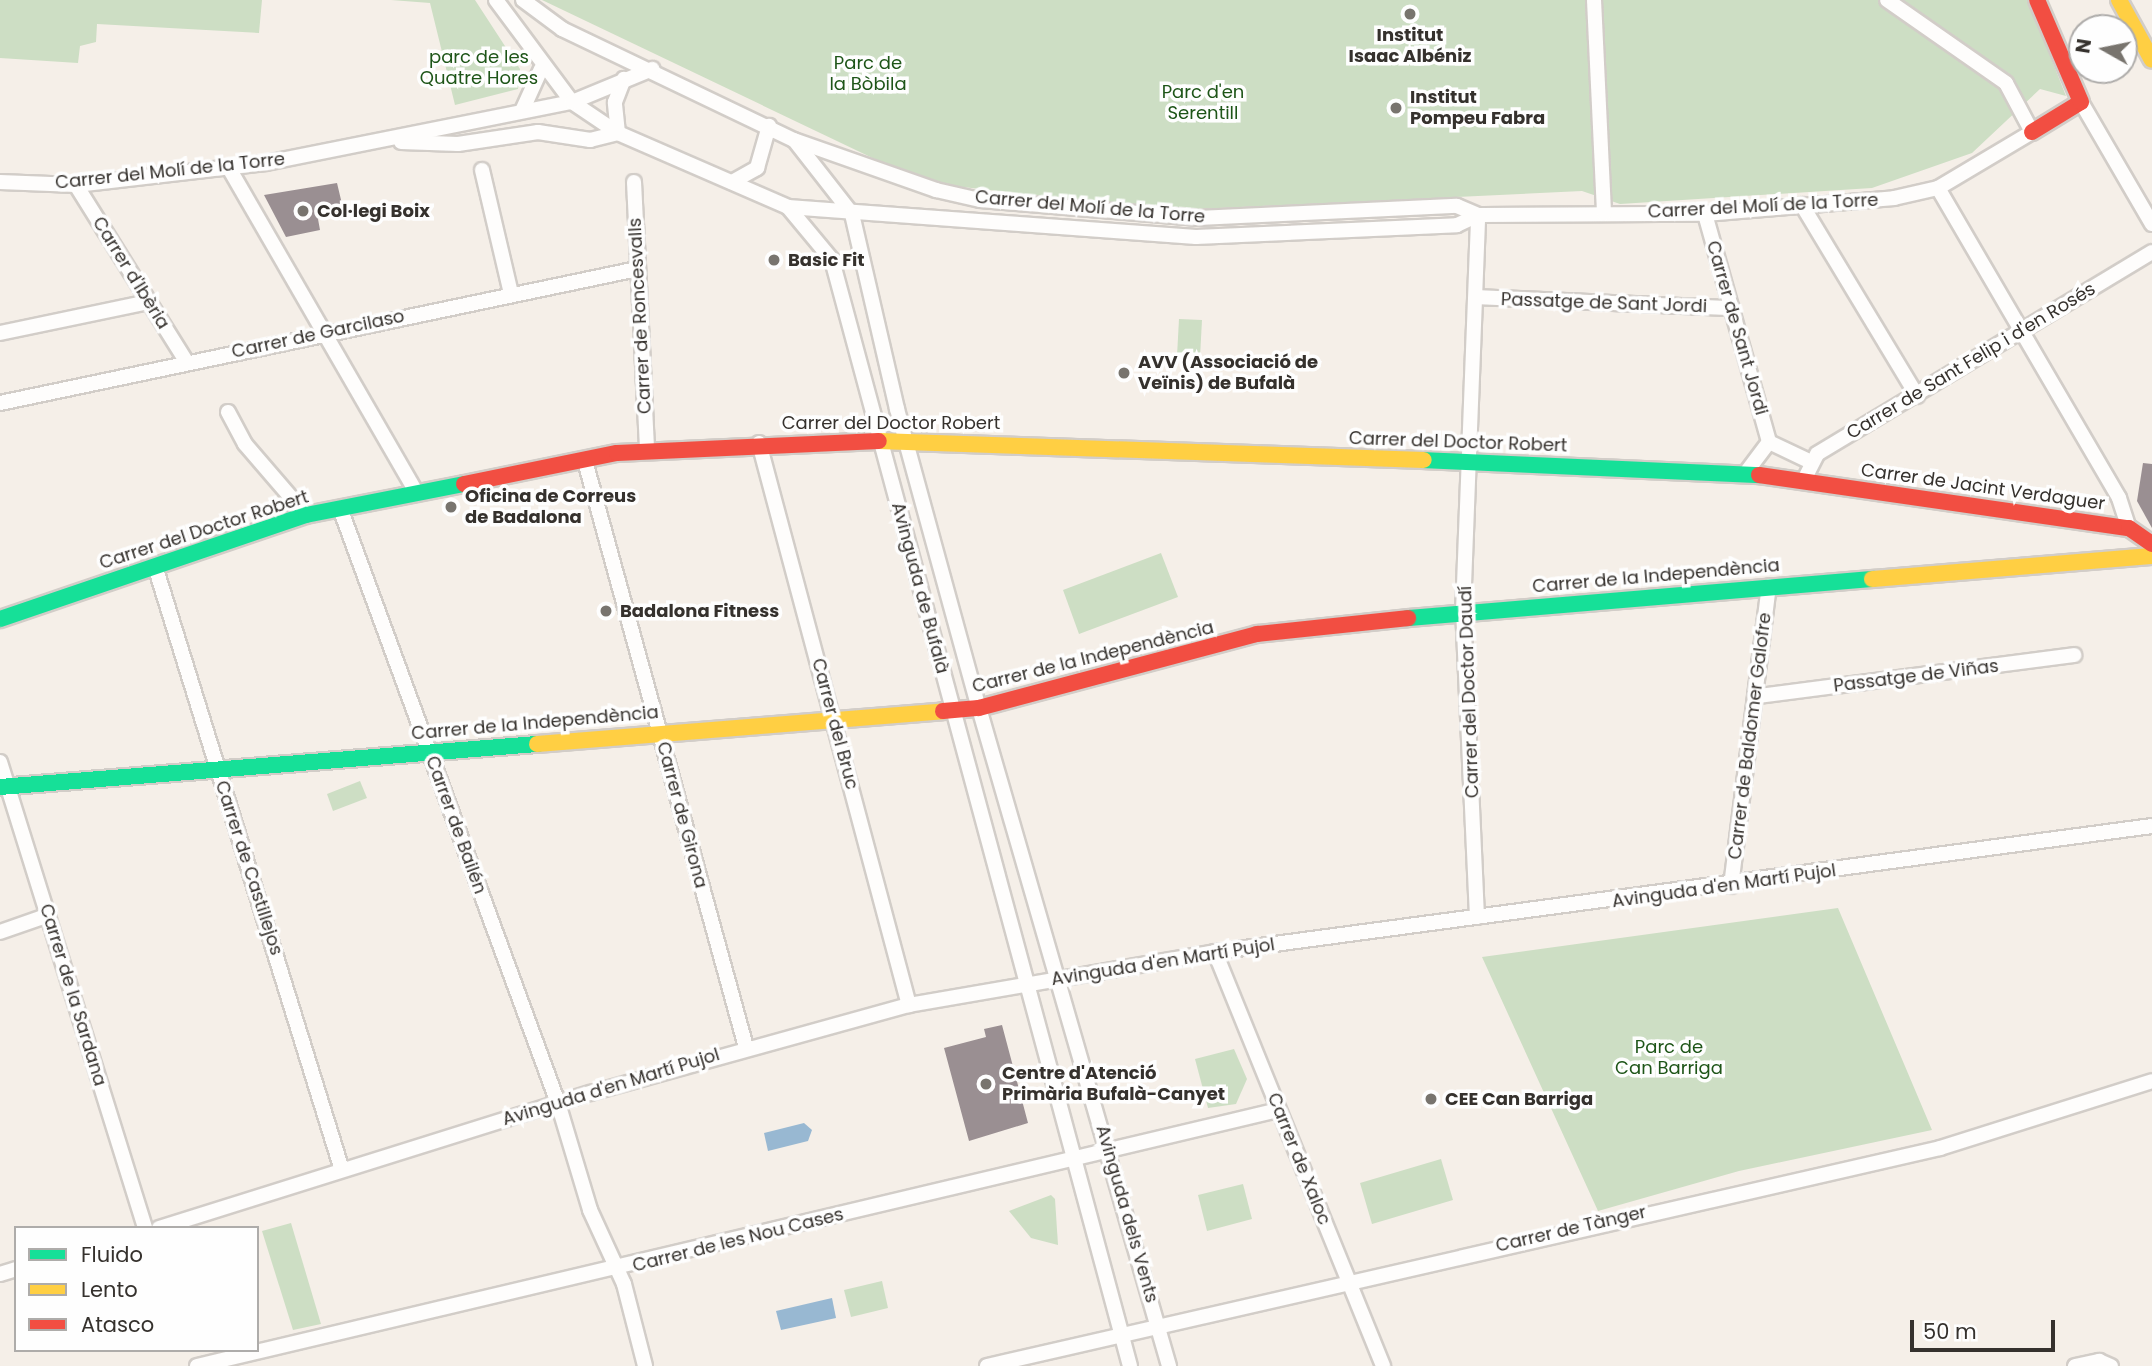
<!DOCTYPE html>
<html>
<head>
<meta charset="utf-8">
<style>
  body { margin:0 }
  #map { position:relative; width:2152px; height:1366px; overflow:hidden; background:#f5efe8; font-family:Poppins,sans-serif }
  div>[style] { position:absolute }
  .green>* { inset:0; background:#cddec4 }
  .water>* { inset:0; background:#98b8d2 }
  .building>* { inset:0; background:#9a8f92 }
  .roads { filter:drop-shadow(2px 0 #d2cdc8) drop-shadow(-2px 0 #d2cdc8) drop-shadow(0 2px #d2cdc8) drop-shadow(0 -2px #d2cdc8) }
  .street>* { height:14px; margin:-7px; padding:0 7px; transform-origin:7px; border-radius:7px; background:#fefdfc }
  .fast>* { height:16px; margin:-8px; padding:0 8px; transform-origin:8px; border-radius:8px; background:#16e098 }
  .slow>* { height:16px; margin:-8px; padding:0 8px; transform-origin:8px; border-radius:8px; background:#ffcf43 }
  .jam>* { height:16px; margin:-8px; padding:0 8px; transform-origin:8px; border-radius:8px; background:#f24e42 }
  .dots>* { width:19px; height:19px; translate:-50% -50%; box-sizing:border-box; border:4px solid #fefefe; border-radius:50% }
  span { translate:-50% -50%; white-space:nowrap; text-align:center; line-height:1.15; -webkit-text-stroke:7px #fefefe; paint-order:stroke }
  .poi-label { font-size:18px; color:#35312d; font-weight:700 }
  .left { translate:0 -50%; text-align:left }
  .park-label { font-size:18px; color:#1e5518 }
  .street-label { font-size:18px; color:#35312d }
  .legend { position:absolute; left:14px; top:1226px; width:245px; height:126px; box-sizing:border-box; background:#fefefe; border:2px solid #aeacaa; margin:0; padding:9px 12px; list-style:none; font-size:21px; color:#35312d }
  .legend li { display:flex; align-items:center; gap:14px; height:35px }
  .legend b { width:35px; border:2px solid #aeacaa }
  .north { position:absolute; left:2068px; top:14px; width:70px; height:70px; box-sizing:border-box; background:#fefefe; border:2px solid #aeacaa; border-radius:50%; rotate:279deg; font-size:19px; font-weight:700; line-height:28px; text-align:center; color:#35312d }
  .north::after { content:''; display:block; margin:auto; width:24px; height:32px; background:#78746e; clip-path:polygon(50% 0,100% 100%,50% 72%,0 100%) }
  .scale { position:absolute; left:1910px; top:1320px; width:145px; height:32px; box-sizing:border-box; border:4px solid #35312d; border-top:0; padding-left:9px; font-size:21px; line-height:24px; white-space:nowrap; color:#35312d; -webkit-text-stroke:5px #fefefe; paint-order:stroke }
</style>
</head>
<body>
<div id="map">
  <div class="green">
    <i style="clip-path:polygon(0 0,262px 0,259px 33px,97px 24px,96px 42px,80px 46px,78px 63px,0 58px)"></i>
    <i style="clip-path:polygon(391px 0,475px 0,520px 69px,518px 89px,455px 105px,430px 3px)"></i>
    <i style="clip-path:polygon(542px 0,2028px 0,2066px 96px,2040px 89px,1972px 153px,1872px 188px,1620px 204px,1582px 191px,1198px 209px,1113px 204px,945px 185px,883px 163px)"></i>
    <i style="clip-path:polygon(1179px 319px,1202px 320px,1200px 357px,1177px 356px)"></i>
    <i style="clip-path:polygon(1161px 553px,1178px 597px,1079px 634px,1063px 590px)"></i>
    <i style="clip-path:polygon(360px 781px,367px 798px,333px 811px,327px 794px)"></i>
    <i style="clip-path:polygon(1838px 908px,1932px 1130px,1739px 1171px,1598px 1211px,1482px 957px)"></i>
    <i style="clip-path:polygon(1234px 1049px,1247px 1079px,1236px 1104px,1208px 1108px,1195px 1059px)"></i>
    <i style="clip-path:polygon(1441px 1159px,1453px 1200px,1372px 1224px,1360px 1183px)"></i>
    <i style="clip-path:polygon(1243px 1184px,1252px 1219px,1207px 1231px,1198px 1195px)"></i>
    <i style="clip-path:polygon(1051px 1195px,1055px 1199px,1058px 1245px,1031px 1238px,1009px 1211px)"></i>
    <i style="clip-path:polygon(291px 1223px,321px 1324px,293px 1330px,262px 1231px)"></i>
    <i style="clip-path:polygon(882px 1281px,888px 1308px,851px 1317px,844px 1290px)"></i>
  </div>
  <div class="water">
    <i style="clip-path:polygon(804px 1123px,812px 1130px,808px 1141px,768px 1151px,764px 1133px)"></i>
    <i style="clip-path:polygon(832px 1298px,836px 1318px,781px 1330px,776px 1311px)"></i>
  </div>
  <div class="building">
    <i style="clip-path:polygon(337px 183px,342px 204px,333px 206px,335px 215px,318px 219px,320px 230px,286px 237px,264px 195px)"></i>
    <i style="clip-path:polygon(2143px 463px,2152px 464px,2152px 528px,2137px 501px)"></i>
    <i style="clip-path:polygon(1002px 1025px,1028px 1123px,969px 1141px,944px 1048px,986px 1037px,984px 1029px)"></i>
  </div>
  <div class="roads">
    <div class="street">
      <i style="left:496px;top:0;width:127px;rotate:53.3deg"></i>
      <i style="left:572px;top:102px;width:55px;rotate:34deg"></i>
      <i style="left:618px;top:133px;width:185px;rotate:23.5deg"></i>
      <i style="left:788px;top:207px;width:409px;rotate:4.2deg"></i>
      <i style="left:1196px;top:237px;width:261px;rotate:-2.6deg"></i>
      <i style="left:1457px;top:225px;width:23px;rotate:-25deg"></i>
      <i style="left:523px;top:0;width:49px;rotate:36.6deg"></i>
      <i style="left:562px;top:29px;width:257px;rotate:25.6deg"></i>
      <i style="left:794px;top:140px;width:151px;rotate:19.4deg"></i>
      <i style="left:936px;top:190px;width:45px;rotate:12.8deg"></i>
      <i style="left:980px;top:200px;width:219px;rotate:4.7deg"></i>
      <i style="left:1198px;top:218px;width:259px;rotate:-2.7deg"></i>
      <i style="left:1457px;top:206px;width:23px;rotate:23deg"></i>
      <i style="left:1478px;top:215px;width:227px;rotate:-0.3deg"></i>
      <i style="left:1705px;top:214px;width:190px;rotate:-4.8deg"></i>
      <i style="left:1894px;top:198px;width:45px;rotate:-12.8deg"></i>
      <i style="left:1938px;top:188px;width:109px;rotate:-30.8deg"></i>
      <i style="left:2032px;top:132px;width:55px;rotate:-118deg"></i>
      <i style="left:2006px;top:83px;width:145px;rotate:-145.1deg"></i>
      <i style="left:1594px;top:0;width:214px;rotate:87.3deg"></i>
      <i style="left:2081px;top:102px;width:141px;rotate:59.8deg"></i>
      <i style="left:522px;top:111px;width:46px;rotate:-65.7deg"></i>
      <i style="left:618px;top:133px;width:31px;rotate:-96deg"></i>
      <i style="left:615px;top:102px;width:25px;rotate:-69deg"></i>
      <i style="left:795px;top:141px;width:93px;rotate:52deg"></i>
      <i style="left:852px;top:214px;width:200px;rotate:77deg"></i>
      <i style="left:897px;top:409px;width:310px;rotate:74.7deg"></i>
      <i style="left:979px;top:708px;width:685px;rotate:73.89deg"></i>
      <i style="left:401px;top:142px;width:57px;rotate:2deg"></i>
      <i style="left:458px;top:144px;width:81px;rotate:-8.5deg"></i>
      <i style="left:538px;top:132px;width:53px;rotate:8.7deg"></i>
      <i style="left:590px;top:140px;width:29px;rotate:-14deg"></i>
      <i style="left:229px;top:168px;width:375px;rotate:60deg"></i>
      <i style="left:482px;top:170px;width:127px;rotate:76.8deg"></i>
      <i style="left:0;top:182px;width:76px;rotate:2.3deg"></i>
      <i style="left:76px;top:185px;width:191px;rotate:-6.6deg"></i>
      <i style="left:266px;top:163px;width:312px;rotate:-11.3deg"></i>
      <i style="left:572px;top:102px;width:87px;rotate:-22.4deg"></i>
      <i style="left:634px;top:182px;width:267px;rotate:87.2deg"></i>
      <i style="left:732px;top:182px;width:29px;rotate:-29deg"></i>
      <i style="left:757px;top:168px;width:44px;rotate:-74.1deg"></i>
      <i style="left:76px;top:185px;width:208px;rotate:58deg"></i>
      <i style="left:1938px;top:188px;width:359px;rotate:59.7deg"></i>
      <i style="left:2119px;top:498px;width:32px;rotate:72deg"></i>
      <i style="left:1802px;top:205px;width:223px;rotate:58.9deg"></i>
      <i style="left:788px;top:207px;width:69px;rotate:50.3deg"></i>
      <i style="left:832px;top:260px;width:1145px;rotate:74.92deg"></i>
      <i style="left:1705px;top:214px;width:237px;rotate:74.3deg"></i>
      <i style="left:1769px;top:442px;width:39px;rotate:127deg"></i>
      <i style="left:1476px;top:297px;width:256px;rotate:2.5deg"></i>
      <i style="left:0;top:333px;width:151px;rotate:-11.8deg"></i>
      <i style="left:0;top:403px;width:651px;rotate:-11.88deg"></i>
      <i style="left:228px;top:412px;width:36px;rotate:62deg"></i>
      <i style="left:245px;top:444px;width:94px;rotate:49.3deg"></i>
      <i style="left:1769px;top:442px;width:44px;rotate:25.4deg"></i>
      <i style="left:759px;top:443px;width:582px;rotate:75.06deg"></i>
      <i style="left:585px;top:461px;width:608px;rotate:74.64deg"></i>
      <i style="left:1804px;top:480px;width:29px;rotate:-63deg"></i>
      <i style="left:1817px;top:454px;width:391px;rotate:-31.1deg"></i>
      <i style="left:340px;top:508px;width:634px;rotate:69.88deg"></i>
      <i style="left:558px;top:1103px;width:112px;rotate:73.3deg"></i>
      <i style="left:590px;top:1210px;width:81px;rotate:65.3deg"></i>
      <i style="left:624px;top:1284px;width:85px;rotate:75.6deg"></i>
      <i style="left:155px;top:566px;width:632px;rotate:72.8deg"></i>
      <i style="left:1759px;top:696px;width:318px;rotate:-7.4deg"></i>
      <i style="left:0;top:762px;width:488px;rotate:72.7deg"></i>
      <i style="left:1731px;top:886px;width:302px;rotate:-82.8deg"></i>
      <i style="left:1477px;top:917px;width:306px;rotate:-92.6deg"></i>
      <i style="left:1463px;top:611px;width:396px;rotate:-87.8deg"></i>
      <i style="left:0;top:932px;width:52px;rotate:-19.1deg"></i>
      <i style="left:1215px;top:952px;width:447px;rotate:67.9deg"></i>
      <i style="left:159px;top:1228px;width:453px;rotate:-17.4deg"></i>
      <i style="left:591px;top:1093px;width:330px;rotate:-15.5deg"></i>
      <i style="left:909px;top:1005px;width:311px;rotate:-9.8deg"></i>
      <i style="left:1215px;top:952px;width:945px;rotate:-7.66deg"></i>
      <i style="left:0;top:1274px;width:17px;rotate:-17deg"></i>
      <i style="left:197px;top:1366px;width:1111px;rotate:-13.32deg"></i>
      <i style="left:987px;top:1366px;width:978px;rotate:-12.88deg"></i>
      <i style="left:1940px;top:1148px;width:222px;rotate:-17.5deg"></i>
      <i style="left:2075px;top:1366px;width:25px;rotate:-12deg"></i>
      <i style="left:2099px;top:1361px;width:13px;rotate:23deg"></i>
    </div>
    <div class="fast">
      <i style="left:1424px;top:460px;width:335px;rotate:2.6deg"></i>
      <i style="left:1408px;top:618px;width:466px;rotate:-4.8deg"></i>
      <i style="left:0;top:619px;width:323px;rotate:-18.8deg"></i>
      <i style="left:306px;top:515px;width:161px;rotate:-11.1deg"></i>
      <i style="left:0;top:787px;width:539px;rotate:-4.58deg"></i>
    </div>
    <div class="slow">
      <i style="left:2119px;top:0;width:68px;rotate:61.2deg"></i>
      <i style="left:879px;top:441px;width:545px;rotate:2deg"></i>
      <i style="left:1872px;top:579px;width:281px;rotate:-4.7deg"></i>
      <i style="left:537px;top:744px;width:407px;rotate:-4.6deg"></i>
    </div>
    <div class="jam">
      <i style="left:2032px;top:132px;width:57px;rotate:-31.5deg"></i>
      <i style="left:2081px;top:102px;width:111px;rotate:-113.3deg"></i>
      <i style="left:1759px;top:475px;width:374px;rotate:8.2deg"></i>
      <i style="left:2129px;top:528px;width:28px;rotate:35deg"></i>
      <i style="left:464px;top:484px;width:156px;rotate:-11.5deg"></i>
      <i style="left:617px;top:453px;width:262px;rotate:-2.6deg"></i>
      <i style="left:943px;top:711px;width:36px;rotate:-5deg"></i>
      <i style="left:979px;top:708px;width:288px;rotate:-14.9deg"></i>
      <i style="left:1257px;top:634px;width:152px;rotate:-6deg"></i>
    </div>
  </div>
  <div class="dots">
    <i style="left:1410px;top:14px;background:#78746e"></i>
    <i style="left:1396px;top:108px;background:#78746e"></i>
    <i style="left:303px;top:211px;background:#78746e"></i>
    <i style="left:774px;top:260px;background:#78746e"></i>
    <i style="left:1124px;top:373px;background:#78746e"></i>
    <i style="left:451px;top:507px;background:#78746e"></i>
    <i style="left:606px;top:611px;background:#78746e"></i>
    <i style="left:986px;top:1084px;background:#78746e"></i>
    <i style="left:1431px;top:1099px;background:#78746e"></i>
  </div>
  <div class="poi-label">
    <span style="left:1410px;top:46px">Institut<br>Isaac Albéniz</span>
    <span class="left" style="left:1410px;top:108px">Institut<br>Pompeu Fabra</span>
    <span class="left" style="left:317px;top:211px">Col·legi Boix</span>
    <span class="left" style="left:788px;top:260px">Basic Fit</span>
    <span class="left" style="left:1138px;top:373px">AVV (Associació de<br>Veïnis) de Bufalà</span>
    <span class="left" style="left:465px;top:507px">Oficina de Correus<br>de Badalona</span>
    <span class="left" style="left:620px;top:611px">Badalona Fitness</span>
    <span class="left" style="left:1002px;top:1084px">Centre d'Atenció<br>Primària Bufalà-Canyet</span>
    <span class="left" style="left:1445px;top:1099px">CEE Can Barriga</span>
  </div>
  <div class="park-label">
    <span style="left:479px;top:68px">parc de les<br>Quatre Hores</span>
    <span style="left:868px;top:74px">Parc de<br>la Bòbila</span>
    <span style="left:1203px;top:103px">Parc d'en<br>Serentill</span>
    <span style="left:1669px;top:1058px">Parc de<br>Can Barriga</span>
  </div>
  <div class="street-label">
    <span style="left:170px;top:171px;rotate:-6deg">Carrer del Molí de la Torre</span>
    <span style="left:1763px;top:206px;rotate:-3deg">Carrer del Molí de la Torre</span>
    <span style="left:1090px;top:207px;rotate:5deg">Carrer del Molí de la Torre</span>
    <span style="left:131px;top:273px;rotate:58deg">Carrer d'Ibèria</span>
    <span style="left:1604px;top:303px;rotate:2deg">Passatge de Sant Jordi</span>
    <span style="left:640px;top:316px;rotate:-93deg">Carrer de Roncesvalls</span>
    <span style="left:1737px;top:328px;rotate:74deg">Carrer de Sant Jordi</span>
    <span style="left:318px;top:334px;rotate:-12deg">Carrer de Garcilaso</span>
    <span style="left:1971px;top:361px;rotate:-31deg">Carrer de Sant Felip i d'en Rosés</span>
    <span style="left:891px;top:423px">Carrer del Doctor Robert</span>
    <span style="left:1458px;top:442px;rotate:2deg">Carrer del Doctor Robert</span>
    <span style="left:1983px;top:487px;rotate:8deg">Carrer de Jacint Verdaguer</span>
    <span style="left:204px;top:530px;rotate:-18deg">Carrer del Doctor Robert</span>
    <span style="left:1656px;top:576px;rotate:-5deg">Carrer de la Independència</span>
    <span style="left:920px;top:588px;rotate:75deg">Avinguda de Bufalà</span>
    <span style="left:1093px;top:657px;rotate:-14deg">Carrer de la Independència</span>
    <span style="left:1916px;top:676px;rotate:-7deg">Passatge de Viñas</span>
    <span style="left:1469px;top:692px;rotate:-92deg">Carrer del Doctor Daudí</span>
    <span style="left:535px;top:723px;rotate:-5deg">Carrer de la Independència</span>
    <span style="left:835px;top:724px;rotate:75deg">Carrer del Bruc</span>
    <span style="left:1750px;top:736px;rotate:-83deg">Carrer de Baldomer Galofre</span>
    <span style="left:682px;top:815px;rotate:75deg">Carrer de Girona</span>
    <span style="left:456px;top:825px;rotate:70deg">Carrer de Bailén</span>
    <span style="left:249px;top:868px;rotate:72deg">Carrer de Castillejos</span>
    <span style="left:1724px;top:886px;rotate:-8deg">Avinguda d'en Martí Pujol</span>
    <span style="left:1163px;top:962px;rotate:-9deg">Avinguda d'en Martí Pujol</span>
    <span style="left:73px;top:995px;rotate:73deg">Carrer de la Sardana</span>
    <span style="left:611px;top:1087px;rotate:-17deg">Avinguda d'en Martí Pujol</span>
    <span style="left:1299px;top:1159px;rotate:68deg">Carrer de Xaloc</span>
    <span style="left:1127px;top:1214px;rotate:74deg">Avinguda dels Vents</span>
    <span style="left:1571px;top:1229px;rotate:-13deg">Carrer de Tànger</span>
    <span style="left:738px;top:1240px;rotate:-14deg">Carrer de les Nou Cases</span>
  </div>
  <ul class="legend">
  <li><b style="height:9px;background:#16e098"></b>Fluido</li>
  <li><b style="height:9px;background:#ffcf43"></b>Lento</li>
  <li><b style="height:9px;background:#f24e42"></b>Atasco</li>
  </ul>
  <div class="north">N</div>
  <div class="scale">50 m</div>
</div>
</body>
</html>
